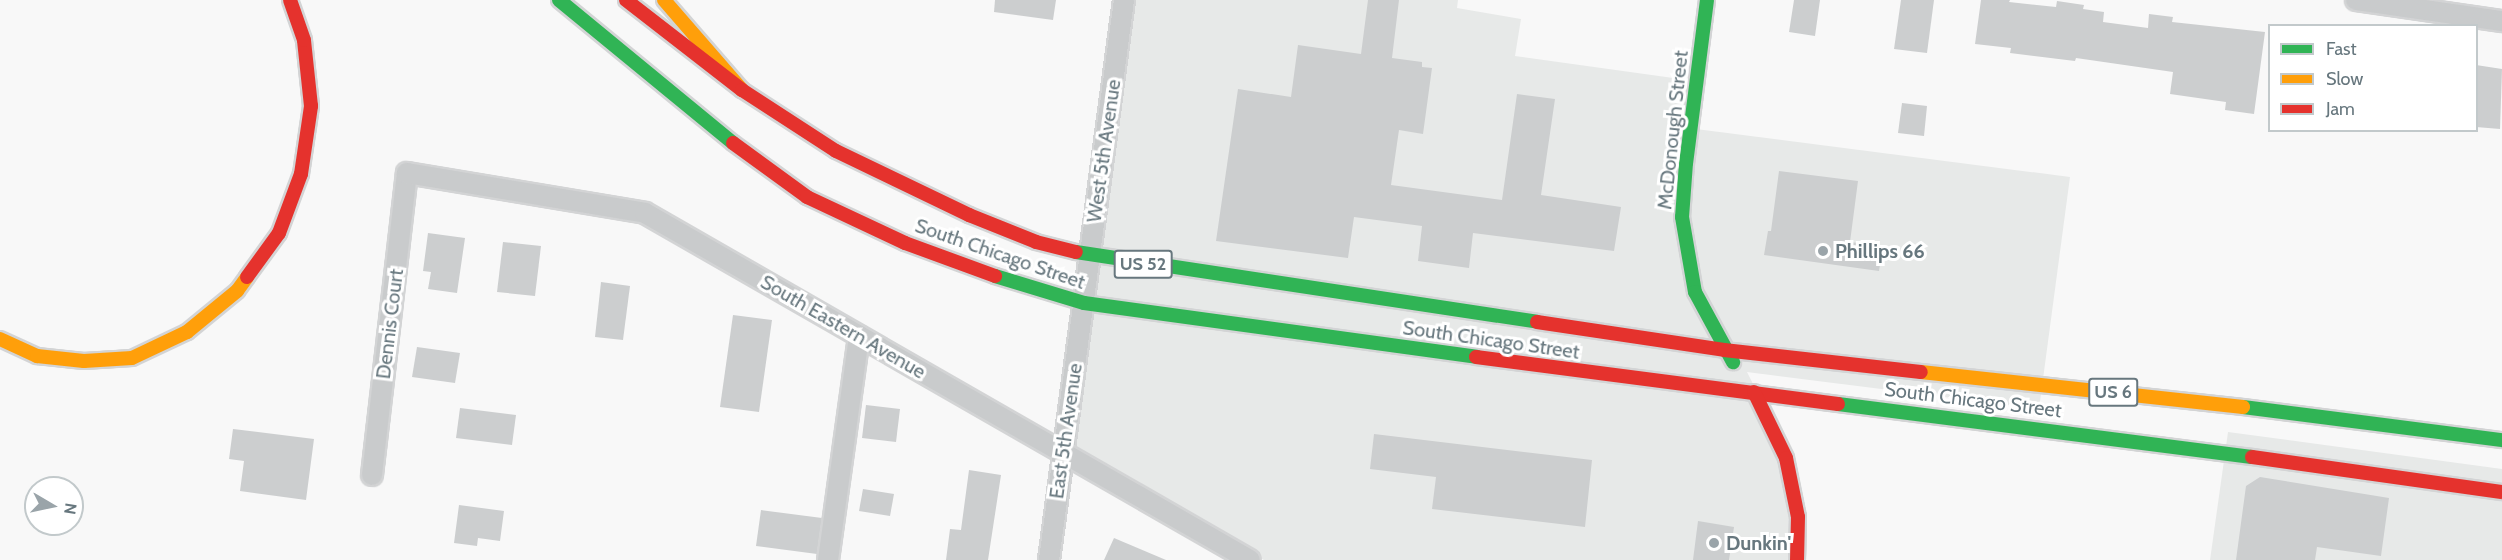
<!DOCTYPE html>
<html>
<head>
<meta charset="utf-8">
<style>
  body { margin:0 }
  #map { position:relative; width:2502px; height:560px; overflow:hidden; background:#f8f8f8; font-family:Cabin,sans-serif }
  div>[style] { position:absolute }
  .built>* { inset:0; background:#e7e9e8 }
  .building>* { inset:0; background:#cccecf }
  .roads { filter:drop-shadow(2px 0 #d3d4d5) drop-shadow(-2px 0 #d3d4d5) drop-shadow(0 2px #d3d4d5) drop-shadow(0 -2px #d3d4d5) }
  .street>* { height:20px; margin:-10px; padding:0 10px; transform-origin:10px; border-radius:10px; background:#c9cbcc }
  .fast>* { height:14px; margin:-7px; padding:0 7px; transform-origin:7px; border-radius:7px; background:#30b455 }
  .slow>* { height:14px; margin:-7px; padding:0 7px; transform-origin:7px; border-radius:7px; background:#ff9f0a }
  .jam>* { height:14px; margin:-7px; padding:0 7px; transform-origin:7px; border-radius:7px; background:#e5322d }
  .dots>* { width:16px; height:16px; translate:-50% -50%; box-sizing:border-box; border:3px solid #fff; border-radius:50% }
  span { translate:-50% -50%; white-space:nowrap; text-align:center; line-height:1.15; -webkit-text-stroke:6px #fff; paint-order:stroke }
  .shield-label span { padding:2px 4px; background:#fff; border:2px solid; border-radius:4px; -webkit-text-stroke-width:0 }
  .shield-label { font-size:18px; color:#67777e; font-weight:700 }
  .street-label { font-size:20px; color:#67777e }
  .poi-label { font-size:20px; color:#67777e; font-weight:700 }
  .left { translate:0 -50%; text-align:left }
  .legend { position:absolute; left:2268px; top:24px; width:210px; height:108px; box-sizing:border-box; background:#fff; border:2px solid #c2c9cb; margin:0; padding:8px 10px; list-style:none; font-size:18px; color:#67777e }
  .legend li { display:flex; align-items:center; gap:12px; height:30px }
  .legend b { width:30px; border:2px solid #c2c9cb }
  .north { position:absolute; left:24px; top:476px; width:60px; height:60px; box-sizing:border-box; background:#fff; border:2px solid #c2c9cb; border-radius:50%; rotate:99deg; font-size:16px; font-weight:700; line-height:24px; text-align:center; color:#67777e }
  .north::after { content:''; display:block; margin:auto; width:21px; height:27px; background:#9aa4a9; clip-path:polygon(50% 0,100% 100%,50% 72%,0 100%) }
</style>
</head>
<body>
<div id="map">
  <div class="built">
    <i style="clip-path:polygon(1130px 0,1458px 0,1457px 8px,1521px 19px,1515px 56px,1702px 82px,1696px 129px,2070px 177px,2039px 409px,1747px 372px,1790px 457px,1802px 560px,1264px 560px,1070px 453px)"></i>
    <i style="clip-path:polygon(2228px 432px,2502px 469px,2502px 560px,2210px 560px)"></i>
  </div>
  <div class="building">
    <i style="clip-path:polygon(995px 0,1056px 0,1053px 20px,994px 12px)"></i>
    <i style="clip-path:polygon(1368px 0,1399px 0,1392px 58px,1422px 62px,1422px 67px,1432px 68px,1423px 134px,1399px 130px,1391px 185px,1502px 200px,1517px 94px,1555px 99px,1541px 195px,1621px 207px,1614px 251px,1473px 233px,1469px 268px,1418px 261px,1422px 226px,1354px 217px,1348px 258px,1216px 241px,1238px 89px,1291px 97px,1298px 45px,1361px 54px)"></i>
    <i style="clip-path:polygon(1794px 0,1820px 0,1815px 36px,1789px 32px)"></i>
    <i style="clip-path:polygon(1901px 0,1934px 0,1927px 53px,1894px 49px)"></i>
    <i style="clip-path:polygon(1981px 0,2010px 0,2009px 2px,2056px 7px,2057px 1px,2084px 5px,2083px 9px,2104px 12px,2103px 22px,2148px 28px,2149px 14px,2173px 17px,2172px 22px,2265px 32px,2254px 114px,2225px 110px,2226px 102px,2170px 94px,2173px 72px,2076px 58px,2075px 61px,2010px 53px,2011px 48px,1975px 44px)"></i>
    <i style="clip-path:polygon(2476px 65px,2502px 69px,2500px 129px,2476px 127px)"></i>
    <i style="clip-path:polygon(1902px 103px,1927px 106px,1924px 136px,1898px 133px)"></i>
    <i style="clip-path:polygon(1779px 171px,1858px 181px,1850px 242px,1883px 246px,1879px 271px,1764px 255px,1768px 231px,1771px 231px)"></i>
    <i style="clip-path:polygon(428px 233px,465px 238px,457px 293px,428px 289px,431px 272px,423px 271px)"></i>
    <i style="clip-path:polygon(503px 242px,541px 246px,535px 296px,497px 292px)"></i>
    <i style="clip-path:polygon(601px 282px,630px 286px,623px 340px,595px 337px)"></i>
    <i style="clip-path:polygon(733px 315px,772px 320px,759px 412px,720px 407px)"></i>
    <i style="clip-path:polygon(417px 347px,460px 353px,455px 383px,412px 377px)"></i>
    <i style="clip-path:polygon(866px 405px,900px 409px,896px 442px,862px 438px)"></i>
    <i style="clip-path:polygon(460px 408px,516px 415px,512px 445px,456px 438px)"></i>
    <i style="clip-path:polygon(233px 429px,314px 439px,306px 500px,240px 491px,244px 461px,229px 459px)"></i>
    <i style="clip-path:polygon(1374px 434px,1592px 460px,1585px 527px,1432px 509px,1436px 477px,1370px 469px)"></i>
    <i style="clip-path:polygon(969px 470px,1001px 475px,988px 560px,946px 560px,950px 529px,961px 530px)"></i>
    <i style="clip-path:polygon(2260px 477px,2389px 498px,2381px 556px,2317px 547px,2315px 560px,2236px 560px,2246px 486px)"></i>
    <i style="clip-path:polygon(863px 489px,894px 494px,890px 516px,859px 511px)"></i>
    <i style="clip-path:polygon(459px 505px,504px 511px,500px 541px,478px 538px,477px 546px,454px 543px)"></i>
    <i style="clip-path:polygon(761px 510px,822px 518px,817px 554px,756px 546px)"></i>
    <i style="clip-path:polygon(1698px 521px,1734px 527px,1729px 560px,1693px 560px)"></i>
    <i style="clip-path:polygon(1114px 538px,1166px 560px,1104px 560px)"></i>
  </div>
  <div class="roads">
    <div class="street">
      <i style="left:2356px;top:0;width:148px;rotate:8.2deg"></i>
      <i style="left:372px;top:475px;width:304px;rotate:-83.4deg"></i>
      <i style="left:407px;top:173px;width:241px;rotate:9.5deg"></i>
      <i style="left:645px;top:213px;width:697px;rotate:29.84deg"></i>
      <i style="left:828px;top:560px;width:226px;rotate:-82.1deg"></i>
      <i style="left:1049px;top:560px;width:565px;rotate:-82.37deg"></i>
    </div>
    <div class="fast">
      <i style="left:559px;top:0;width:225px;rotate:39.4deg"></i>
      <i style="left:1707px;top:0;width:164px;rotate:97.3deg"></i>
      <i style="left:1686px;top:163px;width:54px;rotate:94.2deg"></i>
      <i style="left:1682px;top:217px;width:76px;rotate:80.2deg"></i>
      <i style="left:1695px;top:292px;width:80px;rotate:61.5deg"></i>
      <i style="left:1076px;top:252px;width:466px;rotate:8.6deg"></i>
      <i style="left:995px;top:276px;width:93px;rotate:16.9deg"></i>
      <i style="left:1084px;top:303px;width:396px;rotate:7.8deg"></i>
      <i style="left:1838px;top:404px;width:417px;rotate:7.3deg"></i>
      <i style="left:2243px;top:407px;width:261px;rotate:7.3deg"></i>
    </div>
    <div class="slow">
      <i style="left:664px;top:0;width:119px;rotate:49.1deg"></i>
      <i style="left:0;top:339px;width:41px;rotate:24.7deg"></i>
      <i style="left:37px;top:356px;width:47px;rotate:6.1deg"></i>
      <i style="left:84px;top:361px;width:48px;rotate:-3.6deg"></i>
      <i style="left:132px;top:358px;width:61px;rotate:-25.3deg"></i>
      <i style="left:187px;top:332px;width:65px;rotate:-39.4deg"></i>
      <i style="left:237px;top:291px;width:17px;rotate:-54deg"></i>
      <i style="left:1921px;top:372px;width:324px;rotate:6.2deg"></i>
    </div>
    <div class="jam">
      <i style="left:626px;top:0;width:147px;rotate:37.8deg"></i>
      <i style="left:742px;top:90px;width:112px;rotate:33deg"></i>
      <i style="left:836px;top:151px;width:148px;rotate:25.7deg"></i>
      <i style="left:969px;top:215px;width:72px;rotate:21.9deg"></i>
      <i style="left:1036px;top:242px;width:41px;rotate:14deg"></i>
      <i style="left:733px;top:143px;width:92px;rotate:36.1deg"></i>
      <i style="left:807px;top:197px;width:108px;rotate:25.1deg"></i>
      <i style="left:905px;top:243px;width:96px;rotate:20.1deg"></i>
      <i style="left:247px;top:277px;width:54px;rotate:-54deg"></i>
      <i style="left:279px;top:233px;width:63px;rotate:-69.6deg"></i>
      <i style="left:301px;top:174px;width:69px;rotate:-81.6deg"></i>
      <i style="left:311px;top:106px;width:66px;rotate:-96.1deg"></i>
      <i style="left:304px;top:40px;width:42px;rotate:-109.3deg"></i>
      <i style="left:1537px;top:322px;width:189px;rotate:8.5deg"></i>
      <i style="left:1724px;top:350px;width:198px;rotate:6.4deg"></i>
      <i style="left:1476px;top:357px;width:365px;rotate:7.4deg"></i>
      <i style="left:1754px;top:392px;width:73px;rotate:64.1deg"></i>
      <i style="left:1786px;top:458px;width:60px;rotate:78.5deg"></i>
      <i style="left:1798px;top:517px;width:43px;rotate:91.3deg"></i>
      <i style="left:2252px;top:457px;width:252px;rotate:8deg"></i>
    </div>
  </div>
  <div class="dots">
    <i style="left:1823px;top:251px;background:#9aa4a9"></i>
    <i style="left:1714px;top:543px;background:#9aa4a9"></i>
  </div>
  <div class="shield-label">
    <span style="left:1143px;top:264px">US 52</span>
    <span style="left:2113px;top:392px">US 6</span>
  </div>
  <div class="street-label">
    <span style="left:1673px;top:130px;rotate:-84deg">McDonough Street</span>
    <span style="left:1104px;top:151px;rotate:-82deg">West 5th Avenue</span>
    <span style="left:1000px;top:254px;rotate:19deg">South Chicago Street</span>
    <span style="left:390px;top:324px;rotate:-83deg">Dennis Court</span>
    <span style="left:843px;top:327px;rotate:30deg">South Eastern Avenue</span>
    <span style="left:1491px;top:340px;rotate:8deg">South Chicago Street</span>
    <span style="left:1973px;top:400px;rotate:7deg">South Chicago Street</span>
    <span style="left:1066px;top:431px;rotate:-82deg">East 5th Avenue</span>
  </div>
  <div class="poi-label">
    <span class="left" style="left:1835px;top:251px">Phillips 66</span>
    <span class="left" style="left:1726px;top:543px">Dunkin'</span>
  </div>
  <ul class="legend">
  <li><b style="height:8px;background:#30b455"></b>Fast</li>
  <li><b style="height:8px;background:#ff9f0a"></b>Slow</li>
  <li><b style="height:8px;background:#e5322d"></b>Jam</li>
  </ul>
  <div class="north">N</div>
</div>
</body>
</html>
